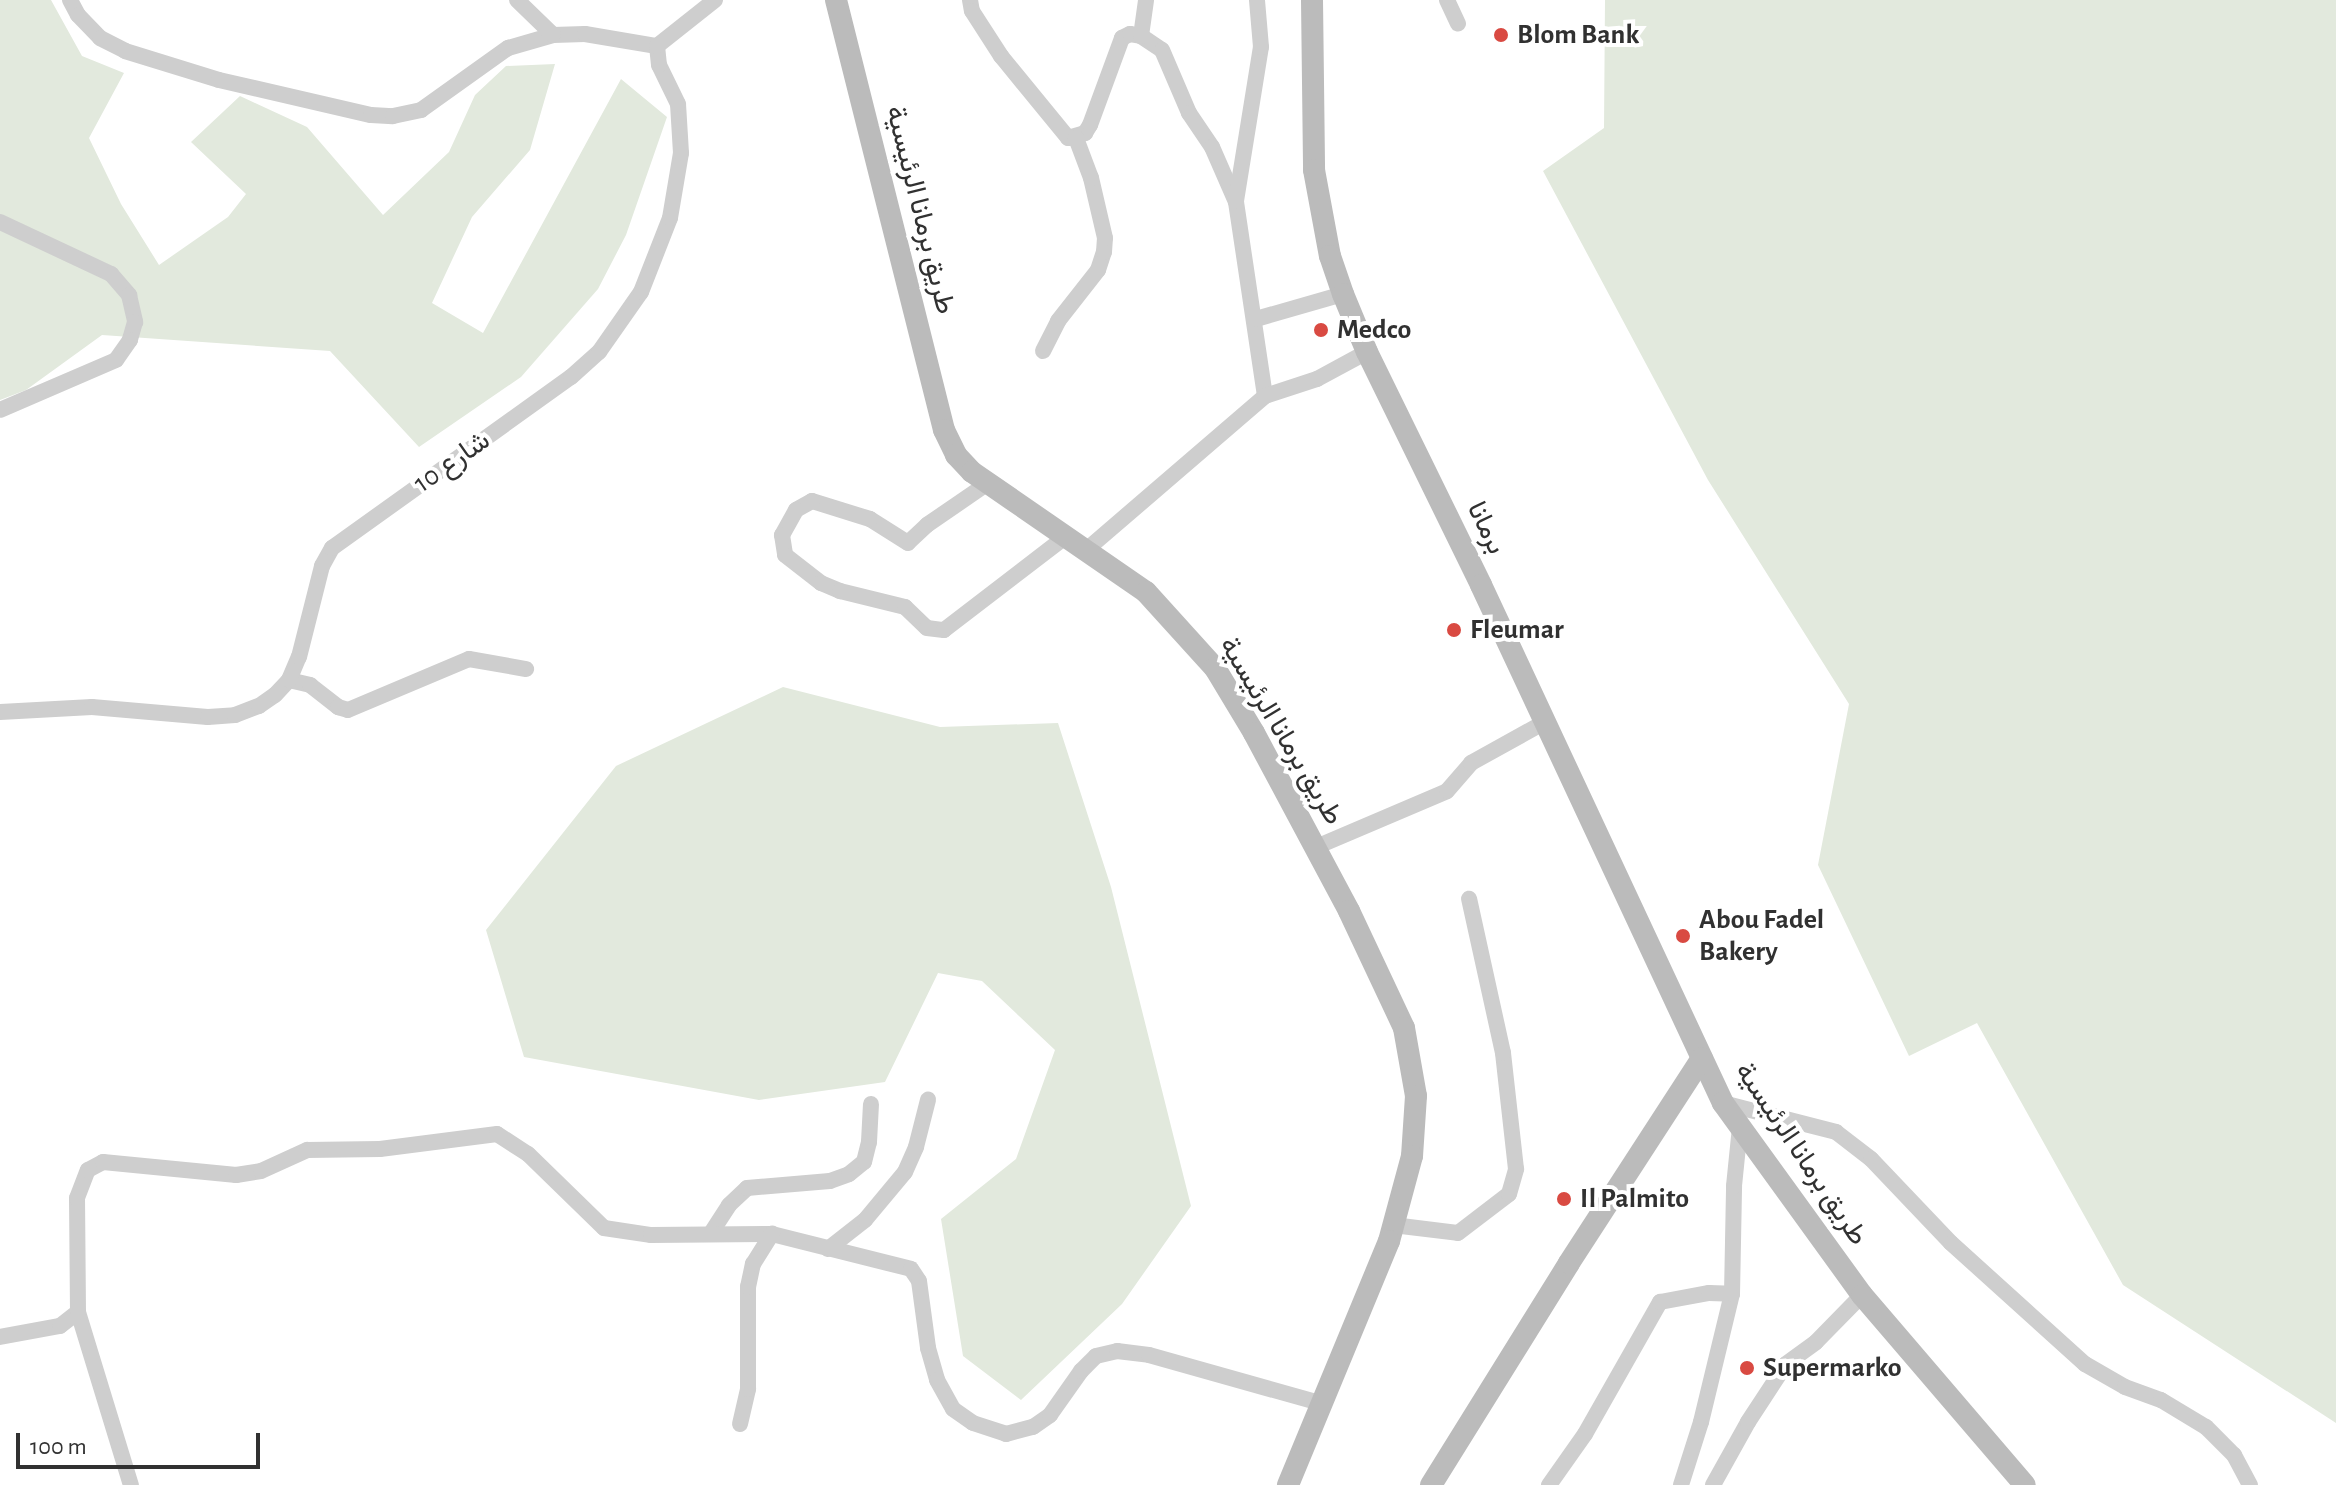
<!DOCTYPE html>
<html>
<head>
<meta charset="utf-8">
<style>
  body { margin:0 }
  #map { position:relative; width:2336px; height:1485px; overflow:hidden; background:#fff; font-family:"Alegreya Sans",Vazirmatn,sans-serif }
  div>[style] { position:absolute }
  .green>* { inset:0; background:#e2e9dd }
  .street>* { height:16px; margin:-8px; padding:0 8px; transform-origin:8px; border-radius:8px; background:#cecece }
  .secondary>* { height:22px; margin:-11px; padding:0 11px; transform-origin:11px; border-radius:11px; background:#bbb }
  .dots>* { width:22px; height:22px; translate:-50% -50%; box-sizing:border-box; border:4px solid #fff; border-radius:50% }
  span { translate:-50% -50%; white-space:nowrap; text-align:center; line-height:1.15; -webkit-text-stroke:8px #fff; paint-order:stroke }
  .poi-label { font-size:28px; color:#313131; font-weight:700 }
  .left { translate:0 -50%; text-align:left }
  .street-label { font-size:28px; color:#313131 }
  .scale { position:absolute; left:16px; top:1433px; width:244px; height:36px; box-sizing:border-box; border:4px solid #313131; border-top:0; padding-left:10px; font-size:24px; line-height:28px; white-space:nowrap; color:#313131; -webkit-text-stroke:6px #fff; paint-order:stroke }
</style>
</head>
<body>
<div id="map">
  <div class="green">
    <i style="clip-path:polygon(0 0,51px 0,82px 56px,124px 73px,89px 138px,121px 204px,159px 265px,228px 217px,246px 194px,191px 142px,240px 96px,307px 127px,383px 215px,449px 152px,475px 95px,506px 66px,555px 64px,530px 150px,472px 217px,432px 303px,483px 333px,621px 79px,667px 117px,626px 235px,598px 289px,521px 377px,419px 447px,330px 351px,102px 335px,26px 390px,0 400px)"></i>
    <i style="clip-path:polygon(1605px 0,2336px 0,2336px 1423px,2123px 1285px,1977px 1023px,1909px 1056px,1818px 865px,1849px 704px,1708px 480px,1543px 171px,1604px 128px)"></i>
    <i style="clip-path:polygon(783px 687px,940px 727px,1058px 723px,1111px 887px,1191px 1206px,1122px 1304px,1021px 1400px,963px 1356px,941px 1219px,1016px 1159px,1055px 1050px,982px 981px,938px 973px,885px 1082px,759px 1100px,524px 1057px,486px 930px,616px 766px)"></i>
  </div>
  <div class="street">
    <i style="left:70px;top:0;width:17px;rotate:62deg"></i>
    <i style="left:78px;top:15px;width:32px;rotate:46deg"></i>
    <i style="left:100px;top:38px;width:28px;rotate:27deg"></i>
    <i style="left:125px;top:51px;width:98px;rotate:17.1deg"></i>
    <i style="left:219px;top:80px;width:156px;rotate:13deg"></i>
    <i style="left:371px;top:115px;width:22px;rotate:3deg"></i>
    <i style="left:393px;top:116px;width:29px;rotate:-12deg"></i>
    <i style="left:421px;top:110px;width:107px;rotate:-35.5deg"></i>
    <i style="left:508px;top:48px;width:47px;rotate:-16.1deg"></i>
    <i style="left:553px;top:35px;width:32px;rotate:-2deg"></i>
    <i style="left:585px;top:34px;width:73px;rotate:9.5deg"></i>
    <i style="left:517px;top:0;width:50px;rotate:44.2deg"></i>
    <i style="left:970px;top:0;width:11px;rotate:80deg"></i>
    <i style="left:972px;top:11px;width:54px;rotate:57.2deg"></i>
    <i style="left:1001px;top:56px;width:106px;rotate:50.7deg"></i>
    <i style="left:1068px;top:138px;width:18px;rotate:-16deg"></i>
    <i style="left:1085px;top:133px;width:9px;rotate:-58deg"></i>
    <i style="left:1090px;top:125px;width:93px;rotate:-69.8deg"></i>
    <i style="left:1122px;top:38px;width:9px;rotate:-27deg"></i>
    <i style="left:1130px;top:34px;width:11px;rotate:10deg"></i>
    <i style="left:1141px;top:36px;width:25px;rotate:34deg"></i>
    <i style="left:1162px;top:50px;width:69px;rotate:66.8deg"></i>
    <i style="left:1189px;top:113px;width:41px;rotate:55.9deg"></i>
    <i style="left:1212px;top:147px;width:60px;rotate:66.4deg"></i>
    <i style="left:1236px;top:202px;width:196px;rotate:81.5deg"></i>
    <i style="left:1447px;top:0;width:26px;rotate:65deg"></i>
    <i style="left:1141px;top:36px;width:36px;rotate:-82deg"></i>
    <i style="left:1236px;top:201px;width:156px;rotate:-80.8deg"></i>
    <i style="left:1261px;top:47px;width:47px;rotate:-94.9deg"></i>
    <i style="left:0;top:222px;width:123px;rotate:25.1deg"></i>
    <i style="left:111px;top:274px;width:28px;rotate:49deg"></i>
    <i style="left:129px;top:295px;width:28px;rotate:77deg"></i>
    <i style="left:135px;top:322px;width:19px;rotate:106deg"></i>
    <i style="left:130px;top:340px;width:24px;rotate:125deg"></i>
    <i style="left:116px;top:360px;width:126px;rotate:156.7deg"></i>
    <i style="left:1256px;top:319px;width:91px;rotate:-16deg"></i>
    <i style="left:1043px;top:351px;width:34px;rotate:-63deg"></i>
    <i style="left:1058px;top:321px;width:65px;rotate:-51.9deg"></i>
    <i style="left:1098px;top:270px;width:19px;rotate:-72deg"></i>
    <i style="left:1104px;top:252px;width:14px;rotate:-86deg"></i>
    <i style="left:1105px;top:238px;width:62px;rotate:-103.1deg"></i>
    <i style="left:1091px;top:178px;width:43px;rotate:-110.6deg"></i>
    <i style="left:988px;top:483px;width:74px;rotate:145.5deg"></i>
    <i style="left:927px;top:525px;width:26px;rotate:137deg"></i>
    <i style="left:908px;top:543px;width:45px;rotate:-147.7deg"></i>
    <i style="left:870px;top:519px;width:61px;rotate:-162.8deg"></i>
    <i style="left:812px;top:501px;width:18px;rotate:151deg"></i>
    <i style="left:796px;top:510px;width:29px;rotate:119deg"></i>
    <i style="left:782px;top:535px;width:20px;rotate:81deg"></i>
    <i style="left:785px;top:555px;width:46px;rotate:37.9deg"></i>
    <i style="left:821px;top:583px;width:21px;rotate:23deg"></i>
    <i style="left:840px;top:591px;width:67px;rotate:13.8deg"></i>
    <i style="left:905px;top:607px;width:30px;rotate:44deg"></i>
    <i style="left:927px;top:628px;width:17px;rotate:7deg"></i>
    <i style="left:944px;top:630px;width:153px;rotate:-37.5deg"></i>
    <i style="left:1085px;top:551px;width:238px;rotate:-40.7deg"></i>
    <i style="left:1265px;top:396px;width:55px;rotate:-18.1deg"></i>
    <i style="left:1317px;top:379px;width:57px;rotate:-28.4deg"></i>
    <i style="left:289px;top:680px;width:22px;rotate:13deg"></i>
    <i style="left:310px;top:685px;width:36px;rotate:38deg"></i>
    <i style="left:338px;top:707px;width:10px;rotate:17deg"></i>
    <i style="left:348px;top:710px;width:131px;rotate:-22.9deg"></i>
    <i style="left:469px;top:659px;width:58px;rotate:10deg"></i>
    <i style="left:0;top:712px;width:92px;rotate:-3.1deg"></i>
    <i style="left:92px;top:707px;width:116px;rotate:4.9deg"></i>
    <i style="left:208px;top:717px;width:27px;rotate:-4deg"></i>
    <i style="left:235px;top:715px;width:26px;rotate:-21deg"></i>
    <i style="left:259px;top:706px;width:19px;rotate:-35deg"></i>
    <i style="left:275px;top:695px;width:21px;rotate:-47deg"></i>
    <i style="left:289px;top:680px;width:25px;rotate:-67deg"></i>
    <i style="left:299px;top:657px;width:94px;rotate:-75.8deg"></i>
    <i style="left:322px;top:566px;width:21px;rotate:-61deg"></i>
    <i style="left:332px;top:548px;width:294px;rotate:-35.6deg"></i>
    <i style="left:571px;top:377px;width:38px;rotate:-42deg"></i>
    <i style="left:599px;top:352px;width:73px;rotate:-55deg"></i>
    <i style="left:641px;top:292px;width:79px;rotate:-68.6deg"></i>
    <i style="left:670px;top:218px;width:66px;rotate:-80.4deg"></i>
    <i style="left:681px;top:153px;width:49px;rotate:-93.5deg"></i>
    <i style="left:678px;top:104px;width:43px;rotate:-116deg"></i>
    <i style="left:659px;top:65px;width:19px;rotate:-96deg"></i>
    <i style="left:657px;top:46px;width:74px;rotate:-38.4deg"></i>
    <i style="left:1316px;top:847px;width:142px;rotate:-23.1deg"></i>
    <i style="left:1447px;top:791px;width:37px;rotate:-49deg"></i>
    <i style="left:1471px;top:763px;width:85px;rotate:-29deg"></i>
    <i style="left:1723px;top:1103px;width:117px;rotate:14.4deg"></i>
    <i style="left:1836px;top:1132px;width:44px;rotate:37.6deg"></i>
    <i style="left:1871px;top:1159px;width:116px;rotate:46.4deg"></i>
    <i style="left:1951px;top:1243px;width:181px;rotate:42.1deg"></i>
    <i style="left:2085px;top:1364px;width:46px;rotate:29.9deg"></i>
    <i style="left:2125px;top:1387px;width:38px;rotate:20deg"></i>
    <i style="left:2161px;top:1400px;width:52px;rotate:31deg"></i>
    <i style="left:2206px;top:1427px;width:40px;rotate:45deg"></i>
    <i style="left:2234px;top:1455px;width:34px;rotate:62deg"></i>
    <i style="left:1393px;top:1225px;width:65px;rotate:7deg"></i>
    <i style="left:1458px;top:1233px;width:64px;rotate:-37.4deg"></i>
    <i style="left:1509px;top:1194px;width:26px;rotate:-74deg"></i>
    <i style="left:1516px;top:1169px;width:117px;rotate:-96.4deg"></i>
    <i style="left:1503px;top:1053px;width:158px;rotate:-102.4deg"></i>
    <i style="left:711px;top:1233px;width:33px;rotate:-57deg"></i>
    <i style="left:729px;top:1205px;width:25px;rotate:-43deg"></i>
    <i style="left:747px;top:1188px;width:83px;rotate:-4.8deg"></i>
    <i style="left:830px;top:1181px;width:20px;rotate:-20deg"></i>
    <i style="left:849px;top:1174px;width:19px;rotate:-39deg"></i>
    <i style="left:864px;top:1162px;width:21px;rotate:-76deg"></i>
    <i style="left:869px;top:1142px;width:38px;rotate:-87deg"></i>
    <i style="left:828px;top:1249px;width:47px;rotate:-38.1deg"></i>
    <i style="left:865px;top:1220px;width:62px;rotate:-50.2deg"></i>
    <i style="left:905px;top:1172px;width:27px;rotate:-66deg"></i>
    <i style="left:916px;top:1147px;width:49px;rotate:-75.7deg"></i>
    <i style="left:78px;top:1312px;width:181px;rotate:73deg"></i>
    <i style="left:0;top:1337px;width:61px;rotate:-10.4deg"></i>
    <i style="left:60px;top:1326px;width:23px;rotate:-38deg"></i>
    <i style="left:78px;top:1312px;width:114px;rotate:-90.5deg"></i>
    <i style="left:77px;top:1198px;width:30px;rotate:-69deg"></i>
    <i style="left:88px;top:1170px;width:17px;rotate:-28deg"></i>
    <i style="left:103px;top:1162px;width:134px;rotate:5.6deg"></i>
    <i style="left:236px;top:1175px;width:25px;rotate:-9deg"></i>
    <i style="left:261px;top:1171px;width:51px;rotate:-24.5deg"></i>
    <i style="left:307px;top:1150px;width:73px;rotate:-0.8deg"></i>
    <i style="left:380px;top:1149px;width:118px;rotate:-7.3deg"></i>
    <i style="left:497px;top:1134px;width:37px;rotate:33deg"></i>
    <i style="left:528px;top:1154px;width:106px;rotate:44.2deg"></i>
    <i style="left:604px;top:1228px;width:48px;rotate:8.5deg"></i>
    <i style="left:651px;top:1235px;width:121px;rotate:-0.5deg"></i>
    <i style="left:772px;top:1234px;width:143px;rotate:14.1deg"></i>
    <i style="left:911px;top:1269px;width:14px;rotate:56deg"></i>
    <i style="left:919px;top:1281px;width:68px;rotate:82.3deg"></i>
    <i style="left:928px;top:1348px;width:33px;rotate:74deg"></i>
    <i style="left:937px;top:1380px;width:33px;rotate:61deg"></i>
    <i style="left:953px;top:1409px;width:24px;rotate:35deg"></i>
    <i style="left:973px;top:1423px;width:35px;rotate:18deg"></i>
    <i style="left:1006px;top:1434px;width:28px;rotate:-15deg"></i>
    <i style="left:1033px;top:1427px;width:21px;rotate:-35deg"></i>
    <i style="left:1050px;top:1415px;width:54px;rotate:-54.8deg"></i>
    <i style="left:1081px;top:1371px;width:21px;rotate:-45deg"></i>
    <i style="left:1096px;top:1356px;width:22px;rotate:-13deg"></i>
    <i style="left:1117px;top:1351px;width:32px;rotate:7deg"></i>
    <i style="left:1149px;top:1355px;width:178px;rotate:15.7deg"></i>
    <i style="left:740px;top:1424px;width:36px;rotate:-77deg"></i>
    <i style="left:748px;top:1389px;width:102px;rotate:-90deg"></i>
    <i style="left:748px;top:1287px;width:24px;rotate:-78deg"></i>
    <i style="left:753px;top:1264px;width:36px;rotate:-58deg"></i>
    <i style="left:1549px;top:1485px;width:62px;rotate:-54.8deg"></i>
    <i style="left:1585px;top:1434px;width:152px;rotate:-60.4deg"></i>
    <i style="left:1660px;top:1302px;width:50px;rotate:-10.4deg"></i>
    <i style="left:1709px;top:1293px;width:23px;rotate:2deg"></i>
    <i style="left:1681px;top:1485px;width:66px;rotate:-72.4deg"></i>
    <i style="left:1701px;top:1422px;width:132px;rotate:-76.4deg"></i>
    <i style="left:1732px;top:1294px;width:108px;rotate:-88.9deg"></i>
    <i style="left:1734px;top:1186px;width:59px;rotate:-84.2deg"></i>
    <i style="left:1713px;top:1485px;width:72px;rotate:-60.9deg"></i>
    <i style="left:1748px;top:1422px;width:69px;rotate:-56.8deg"></i>
    <i style="left:1786px;top:1364px;width:37px;rotate:-36deg"></i>
    <i style="left:1816px;top:1342px;width:66px;rotate:-45.6deg"></i>
  </div>
  <div class="secondary">
    <i style="left:836px;top:0;width:443px;rotate:75.9deg"></i>
    <i style="left:944px;top:430px;width:28px;rotate:64deg"></i>
    <i style="left:956px;top:455px;width:23px;rotate:47deg"></i>
    <i style="left:972px;top:472px;width:211px;rotate:34.6deg"></i>
    <i style="left:1146px;top:592px;width:103px;rotate:47.8deg"></i>
    <i style="left:1215px;top:668px;width:76px;rotate:59deg"></i>
    <i style="left:1254px;top:733px;width:202px;rotate:61.9deg"></i>
    <i style="left:1349px;top:911px;width:129px;rotate:64.8deg"></i>
    <i style="left:1404px;top:1028px;width:69px;rotate:80deg"></i>
    <i style="left:1416px;top:1096px;width:60px;rotate:93.8deg"></i>
    <i style="left:1412px;top:1156px;width:88px;rotate:105.1deg"></i>
    <i style="left:1389px;top:1241px;width:264px;rotate:112.5deg"></i>
    <i style="left:1312px;top:0;width:170px;rotate:89.3deg"></i>
    <i style="left:1314px;top:170px;width:87px;rotate:79.5deg"></i>
    <i style="left:1330px;top:256px;width:40px;rotate:71.1deg"></i>
    <i style="left:1343px;top:294px;width:63px;rotate:67.5deg"></i>
    <i style="left:1367px;top:352px;width:259px;rotate:63.9deg"></i>
    <i style="left:1481px;top:585px;width:572px;rotate:64.96deg"></i>
    <i style="left:1723px;top:1103px;width:237px;rotate:54.1deg"></i>
    <i style="left:1862px;top:1295px;width:250px;rotate:49.4deg"></i>
    <i style="left:1431px;top:1485px;width:261px;rotate:-58.1deg"></i>
    <i style="left:1569px;top:1263px;width:244px;rotate:-57deg"></i>
  </div>
  <div class="dots">
    <i style="left:1501px;top:35px;background:#d94a42"></i>
    <i style="left:1321px;top:330px;background:#d94a42"></i>
    <i style="left:1454px;top:630px;background:#d94a42"></i>
    <i style="left:1683px;top:936px;background:#d94a42"></i>
    <i style="left:1564px;top:1199px;background:#d94a42"></i>
    <i style="left:1747px;top:1368px;background:#d94a42"></i>
  </div>
  <div class="poi-label">
    <span class="left" style="left:1517px;top:35px">Blom Bank</span>
    <span class="left" style="left:1337px;top:330px">Medco</span>
    <span class="left" style="left:1470px;top:630px">Fleumar</span>
    <span class="left" style="left:1699px;top:936px">Abou Fadel<br>Bakery</span>
    <span class="left" style="left:1580px;top:1199px">Il Palmito</span>
    <span class="left" style="left:1763px;top:1368px">Supermarko</span>
  </div>
  <div class="street-label">
    <span style="left:920px;top:210px;rotate:76deg">طريق برمانا الرئيسية</span>
    <span style="left:452px;top:462px;rotate:-35deg">شارع 10</span>
    <span style="left:1486px;top:528px;rotate:64deg">برمانا</span>
    <span style="left:1281px;top:731px;rotate:59deg">طريق برمانا الرئيسية</span>
    <span style="left:1801px;top:1154px;rotate:56deg">طريق برمانا الرئيسية</span>
  </div>
  <div class="scale">100 m</div>
</div>
</body>
</html>
